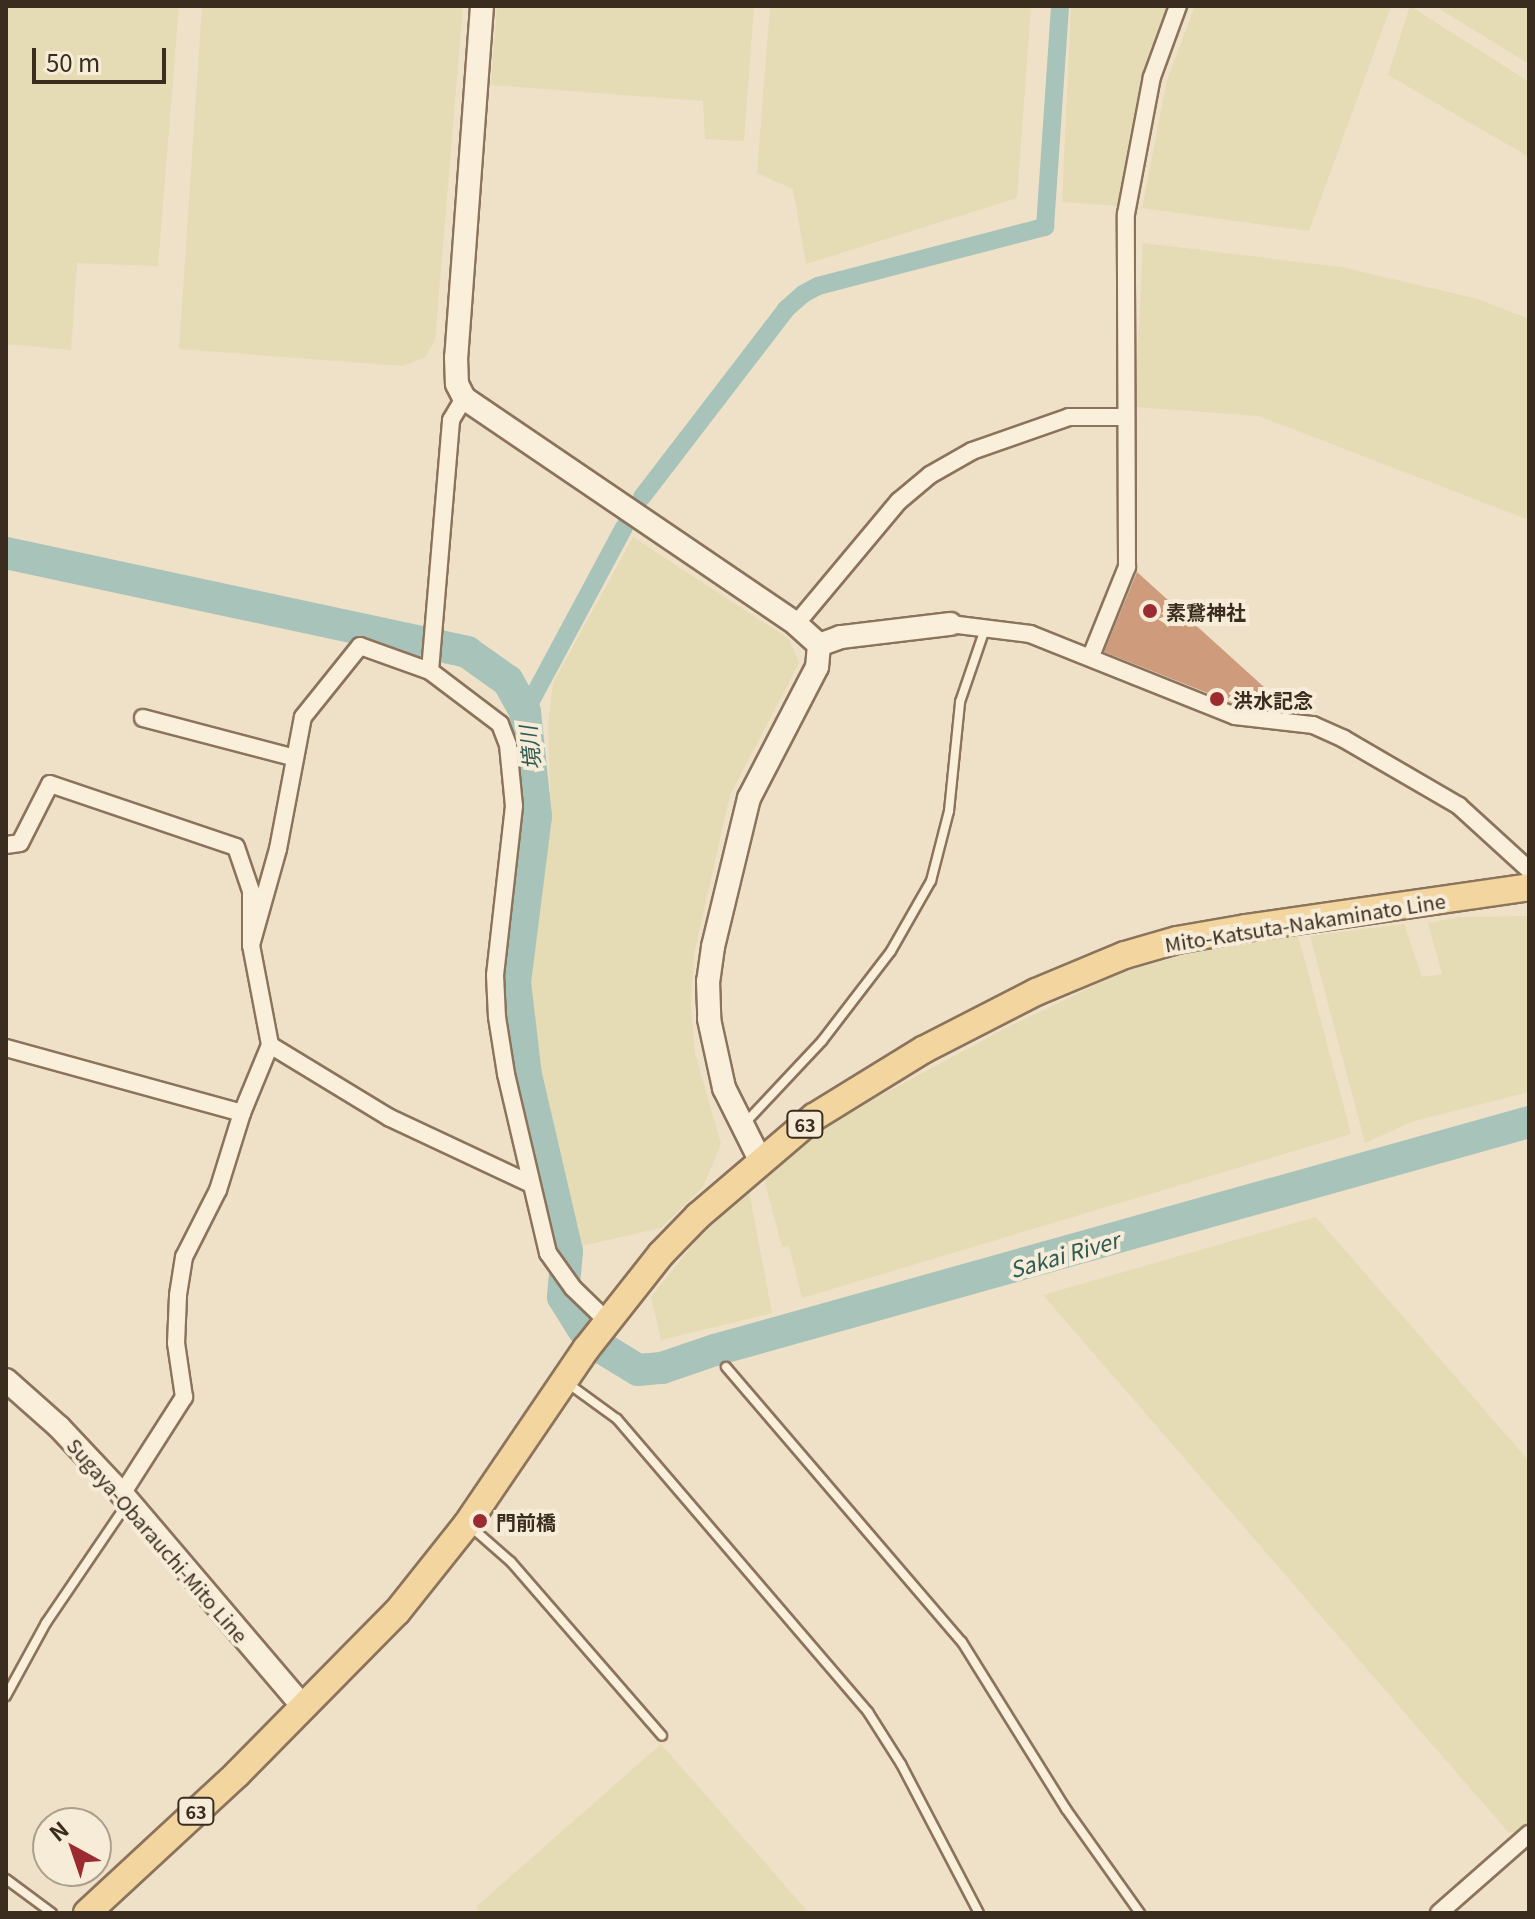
<!DOCTYPE html>
<html>
<head>
<meta charset="utf-8">
<style>
  body { margin:0 }
  #map { position:relative; width:1535px; height:1919px; overflow:hidden; background:#efe1c7; font-family:Georgia,"Noto Sans JP",serif }
  div>[style] { position:absolute }
  .farmland>* { inset:0; background:#e5dbb4 }
  .canal>* { height:18px; margin:-9px; padding:0 9px; transform-origin:9px; border-radius:9px; background:#a8c3ba }
  .river>* { height:32px; margin:-16px; padding:0 16px; transform-origin:16px; border-radius:16px; background:#a8c3ba }
  .building>* { inset:0; background:#ce9b7c }
  .roads { filter:drop-shadow(2px 0 #8b735c) drop-shadow(-2px 0 #8b735c) drop-shadow(0 2px #8b735c) drop-shadow(0 -2px #8b735c) }
  .lane>* { height:8px; margin:-4px; padding:0 4px; transform-origin:4px; border-radius:4px; background:#f9efdb }
  .street>* { height:16px; margin:-8px; padding:0 8px; transform-origin:8px; border-radius:8px; background:#f9efdb }
  .secondary>* { height:22px; margin:-11px; padding:0 11px; transform-origin:11px; border-radius:11px; background:#f9efdb }
  .primary>* { height:26px; margin:-13px; padding:0 13px; transform-origin:13px; border-radius:13px; background:#f2d59f }
  .dots>* { width:22px; height:22px; translate:-50% -50%; box-sizing:border-box; border:4px solid #f6ecd7; border-radius:50% }
  span { translate:-50% -50%; white-space:nowrap; text-align:center; line-height:1.15; -webkit-text-stroke:8px #f6ecd7; paint-order:stroke }
  .shield-label span { padding:2px 6px; background:#f6ecd7; border:2px solid; border-radius:6px; -webkit-text-stroke-width:0 }
  .shield-label { font-size:18px; color:#3b2c20; font-weight:700 }
  .poi-label { font-size:20px; color:#3b2c20; font-weight:700 }
  .left { translate:0 -50%; text-align:left }
  .street-label { font-size:20px; color:#3b2c20 }
  .water-label { font-size:22px; color:#2f5b56; font-style:italic }
  .frame { position:absolute; inset:0; border:8px solid #3b2c20; pointer-events:none }
  .north { position:absolute; left:32px; top:1807px; width:80px; height:80px; box-sizing:border-box; background:#f6ecd7; border:2px solid #ab9f8e; border-radius:50%; rotate:320deg; font-size:22px; font-weight:700; line-height:32px; text-align:center; color:#3b2c20 }
  .north::after { content:''; display:block; margin:auto; width:28px; height:36px; background:#9b2b30; clip-path:polygon(50% 0,100% 100%,50% 72%,0 100%) }
  .scale { position:absolute; left:32px; top:48px; width:134px; height:36px; box-sizing:border-box; border:4px solid #3b2c20; border-top:0; padding-left:10px; font-size:24px; line-height:28px; white-space:nowrap; color:#3b2c20; -webkit-text-stroke:6px #f6ecd7; paint-order:stroke }
</style>
</head>
<body>
<div id="map">
  <div class="farmland">
    <i style="clip-path:polygon(6px 6px,179px 6px,158px 266px,77px 263px,71px 350px,6px 344px)"></i>
    <i style="clip-path:polygon(202px 6px,463px 6px,435px 341px,425px 357px,403px 366px,179px 349px)"></i>
    <i style="clip-path:polygon(497px 6px,754px 6px,744px 141px,705px 139px,703px 101px,491px 85px)"></i>
    <i style="clip-path:polygon(770px 6px,1031px 6px,1017px 198px,806px 264px,793px 189px,757px 173px)"></i>
    <i style="clip-path:polygon(1071px 6px,1169px 6px,1142px 79px,1117px 206px,1062px 202px)"></i>
    <i style="clip-path:polygon(1195px 6px,1391px 6px,1309px 231px,1142px 208px,1167px 80px)"></i>
    <i style="clip-path:polygon(1410px 6px,1529px 82px,1529px 157px,1388px 75px)"></i>
    <i style="clip-path:polygon(1435px 6px,1529px 6px,1529px 64px)"></i>
    <i style="clip-path:polygon(1143px 243px,1341px 267px,1478px 299px,1529px 319px,1529px 520px,1259px 416px,1135px 407px)"></i>
    <i style="clip-path:polygon(633px 537px,789px 639px,799px 663px,730px 795px,694px 954px,691px 1005px,695px 1053px,721px 1144px,703px 1187px,661px 1228px,581px 1246px,536px 1064px,528px 999px,531px 937px,551px 826px,548px 724px,553px 683px)"></i>
    <i style="clip-path:polygon(1529px 916px,1529px 1092px,1414px 1121px,1365px 1143px,1310px 936px,1404px 924px,1422px 977px,1442px 974px,1428px 923px,1460px 917px)"></i>
    <i style="clip-path:polygon(1298px 935px,1351px 1134px,802px 1298px,789px 1246px,782px 1247px,764px 1179px,828px 1124px,1004px 1029px,1121px 973px,1183px 955px)"></i>
    <i style="clip-path:polygon(749px 1191px,772px 1313px,661px 1340px,651px 1297px,699px 1237px)"></i>
    <i style="clip-path:polygon(1316px 1217px,1529px 1461px,1529px 1820px,1515px 1832px,1508px 1832px,1043px 1295px)"></i>
    <i style="clip-path:polygon(661px 1744px,809px 1913px,481px 1913px,476px 1907px)"></i>
  </div>
  <div class="canal">
    <i style="left:642px;top:497px;width:237px;rotate:-52.5deg"></i>
    <i style="left:786px;top:309px;width:23px;rotate:-41deg"></i>
    <i style="left:803px;top:294px;width:17px;rotate:-28deg"></i>
    <i style="left:818px;top:286px;width:235px;rotate:-14.6deg"></i>
    <i style="left:1045px;top:227px;width:222px;rotate:-86.1deg"></i>
    <i style="left:525px;top:712px;width:210px;rotate:-61.8deg"></i>
  </div>
  <div class="river">
    <i style="left:6px;top:553px;width:472px;rotate:12.1deg"></i>
    <i style="left:467px;top:652px;width:50px;rotate:35.3deg"></i>
    <i style="left:508px;top:681px;width:35px;rotate:61deg"></i>
    <i style="left:525px;top:712px;width:105px;rotate:84deg"></i>
    <i style="left:536px;top:816px;width:167px;rotate:97.2deg"></i>
    <i style="left:515px;top:982px;width:94px;rotate:83.3deg"></i>
    <i style="left:526px;top:1075px;width:181px;rotate:76.9deg"></i>
    <i style="left:567px;top:1251px;width:46px;rotate:95deg"></i>
    <i style="left:563px;top:1297px;width:38px;rotate:58deg"></i>
    <i style="left:602px;top:1348px;width:42px;rotate:31.4deg"></i>
    <i style="left:638px;top:1370px;width:24px;rotate:-5deg"></i>
    <i style="left:662px;top:1368px;width:56px;rotate:-18.8deg"></i>
    <i style="left:715px;top:1350px;width:845px;rotate:-15.65deg"></i>
  </div>
  <div class="building">
    <i style="clip-path:polygon(1137px 572px,1264px 687px,1254px 707px,1238px 705px,1104px 652px)"></i>
  </div>
  <div class="roads">
    <div class="lane">
      <i style="left:745px;top:1123px;width:112px;rotate:-46.8deg"></i>
      <i style="left:822px;top:1041px;width:113px;rotate:-52.5deg"></i>
      <i style="left:891px;top:951px;width:81px;rotate:-60.3deg"></i>
      <i style="left:931px;top:881px;width:72px;rotate:-75.6deg"></i>
      <i style="left:949px;top:811px;width:110px;rotate:-84.2deg"></i>
      <i style="left:960px;top:702px;width:77px;rotate:-71.1deg"></i>
      <i style="left:726px;top:1367px;width:362px;rotate:49.4deg"></i>
      <i style="left:962px;top:1642px;width:197px;rotate:58.1deg"></i>
      <i style="left:1066px;top:1809px;width:128px;rotate:54.6deg"></i>
      <i style="left:569px;top:1384px;width:59px;rotate:36.1deg"></i>
      <i style="left:617px;top:1419px;width:386px;rotate:49.4deg"></i>
      <i style="left:868px;top:1712px;width:62px;rotate:57.6deg"></i>
      <i style="left:901px;top:1764px;width:168px;rotate:62.4deg"></i>
      <i style="left:471px;top:1527px;width:53px;rotate:41.2deg"></i>
      <i style="left:511px;top:1562px;width:230px;rotate:49deg"></i>
      <i style="left:6px;top:1696px;width:83px;rotate:-61.3deg"></i>
      <i style="left:46px;top:1623px;width:144px;rotate:-55.8deg"></i>
      <i style="left:6px;top:1879px;width:57px;rotate:36.5deg"></i>
    </div>
    <div class="street">
      <i style="left:796px;top:624px;width:160px;rotate:-50.1deg"></i>
      <i style="left:899px;top:501px;width:40px;rotate:-40deg"></i>
      <i style="left:930px;top:475px;width:48px;rotate:-29.7deg"></i>
      <i style="left:972px;top:451px;width:103px;rotate:-19.3deg"></i>
      <i style="left:1069px;top:417px;width:55px"></i>
      <i style="left:950px;top:624px;width:81px;rotate:7.1deg"></i>
      <i style="left:1030px;top:634px;width:221px;rotate:21.8deg"></i>
      <i style="left:1235px;top:716px;width:79px;rotate:6.6deg"></i>
      <i style="left:1313px;top:725px;width:34px;rotate:24deg"></i>
      <i style="left:1344px;top:739px;width:133px;rotate:30.2deg"></i>
      <i style="left:1459px;top:806px;width:95px;rotate:42.4deg"></i>
      <i style="left:1091px;top:656px;width:96px;rotate:-68deg"></i>
      <i style="left:1127px;top:567px;width:353px;rotate:-90.2deg"></i>
      <i style="left:1126px;top:214px;width:139px;rotate:-79.3deg"></i>
      <i style="left:1152px;top:77px;width:76px;rotate:-69.9deg"></i>
      <i style="left:430px;top:671px;width:252px;rotate:-85.2deg"></i>
      <i style="left:451px;top:420px;width:26px;rotate:-59deg"></i>
      <i style="left:143px;top:718px;width:157px;rotate:14.7deg"></i>
      <i style="left:6px;top:845px;width:14px;rotate:-8deg"></i>
      <i style="left:20px;top:843px;width:66px;rotate:-63deg"></i>
      <i style="left:50px;top:784px;width:196px;rotate:18.7deg"></i>
      <i style="left:236px;top:847px;width:46px;rotate:71.2deg"></i>
      <i style="left:251px;top:891px;width:54px;rotate:90deg"></i>
      <i style="left:251px;top:945px;width:102px;rotate:79.2deg"></i>
      <i style="left:270px;top:1045px;width:74px;rotate:112.4deg"></i>
      <i style="left:242px;top:1113px;width:81px;rotate:107.3deg"></i>
      <i style="left:218px;top:1190px;width:75px;rotate:116.9deg"></i>
      <i style="left:184px;top:1257px;width:39px;rotate:99deg"></i>
      <i style="left:178px;top:1296px;width:47px;rotate:92.4deg"></i>
      <i style="left:176px;top:1343px;width:55px;rotate:81.6deg"></i>
      <i style="left:184px;top:1397px;width:115px;rotate:122.6deg"></i>
      <i style="left:251px;top:945px;width:100px;rotate:-74.3deg"></i>
      <i style="left:278px;top:849px;width:134px;rotate:-79.3deg"></i>
      <i style="left:303px;top:717px;width:91px;rotate:-51.2deg"></i>
      <i style="left:360px;top:646px;width:74px;rotate:19.7deg"></i>
      <i style="left:430px;top:671px;width:88px;rotate:37.1deg"></i>
      <i style="left:500px;top:724px;width:22px;rotate:69deg"></i>
      <i style="left:508px;top:745px;width:61px;rotate:84.4deg"></i>
      <i style="left:514px;top:806px;width:170px;rotate:96.4deg"></i>
      <i style="left:495px;top:975px;width:42px;rotate:87.3deg"></i>
      <i style="left:497px;top:1017px;width:58px;rotate:81deg"></i>
      <i style="left:506px;top:1074px;width:184px;rotate:76.8deg"></i>
      <i style="left:548px;top:1253px;width:43px;rotate:54.5deg"></i>
      <i style="left:573px;top:1288px;width:47px;rotate:44.1deg"></i>
      <i style="left:270px;top:1045px;width:140px;rotate:31.3deg"></i>
      <i style="left:390px;top:1118px;width:153px;rotate:25.1deg"></i>
      <i style="left:6px;top:1048px;width:245px;rotate:15.4deg"></i>
      <i style="left:1439px;top:1913px;width:120px;rotate:-41.3deg"></i>
    </div>
    <div class="secondary">
      <i style="left:482px;top:6px;width:352px;rotate:94.2deg"></i>
      <i style="left:456px;top:357px;width:27px;rotate:88deg"></i>
      <i style="left:457px;top:384px;width:16px;rotate:63deg"></i>
      <i style="left:464px;top:398px;width:402px;rotate:34.2deg"></i>
      <i style="left:796px;top:624px;width:31px;rotate:42deg"></i>
      <i style="left:819px;top:645px;width:22px;rotate:95deg"></i>
      <i style="left:817px;top:667px;width:148px;rotate:117.4deg"></i>
      <i style="left:749px;top:798px;width:153px;rotate:103.6deg"></i>
      <i style="left:713px;top:947px;width:34px;rotate:98deg"></i>
      <i style="left:708px;top:981px;width:38px;rotate:88deg"></i>
      <i style="left:709px;top:1019px;width:71px;rotate:77.7deg"></i>
      <i style="left:724px;top:1088px;width:80px;rotate:63.4deg"></i>
      <i style="left:819px;top:645px;width:23px;rotate:-20deg"></i>
      <i style="left:841px;top:637px;width:110px;rotate:-6.8deg"></i>
      <i style="left:6px;top:1380px;width:71px;rotate:41.6deg"></i>
      <i style="left:59px;top:1427px;width:92px;rotate:46.8deg"></i>
      <i style="left:122px;top:1494px;width:281px;rotate:49.6deg"></i>
    </div>
    <div class="primary">
      <i style="left:87px;top:1913px;width:205px;rotate:-42.8deg"></i>
      <i style="left:237px;top:1774px;width:228px;rotate:-45.4deg"></i>
      <i style="left:397px;top:1612px;width:112px;rotate:-51.5deg"></i>
      <i style="left:467px;top:1524px;width:212px;rotate:-55.8deg"></i>
      <i style="left:586px;top:1349px;width:121px;rotate:-51.7deg"></i>
      <i style="left:661px;top:1254px;width:53px;rotate:-45.8deg"></i>
      <i style="left:698px;top:1216px;width:153px;rotate:-40.5deg"></i>
      <i style="left:814px;top:1117px;width:128px;rotate:-31.6deg"></i>
      <i style="left:923px;top:1050px;width:127px;rotate:-27.2deg"></i>
      <i style="left:1036px;top:992px;width:96px;rotate:-22.6deg"></i>
      <i style="left:1125px;top:955px;width:54px;rotate:-16.1deg"></i>
      <i style="left:1177px;top:940px;width:70px;rotate:-9.9deg"></i>
      <i style="left:1246px;top:928px;width:286px;rotate:-8.2deg"></i>
    </div>
  </div>
  <div class="dots">
    <i style="left:1150px;top:611px;background:#9b2b30"></i>
    <i style="left:1217px;top:699px;background:#9b2b30"></i>
    <i style="left:480px;top:1521px;background:#9b2b30"></i>
  </div>
  <div class="shield-label">
    <span style="left:805px;top:1124px">63</span>
    <span style="left:196px;top:1811px">63</span>
  </div>
  <div class="poi-label">
    <span class="left" style="left:1166px;top:611px">素鵞神社</span>
    <span class="left" style="left:1233px;top:699px">洪水記念</span>
    <span class="left" style="left:496px;top:1521px">門前橋</span>
  </div>
  <div class="street-label">
    <span style="left:1305px;top:922px;rotate:-9deg">Mito-Katsuta-Nakaminato Line</span>
    <span style="left:158px;top:1540px;rotate:49deg">Sugaya-Obarauchi-Mito Line</span>
  </div>
  <div class="water-label">
    <span style="left:529px;top:748px;rotate:-96deg">境川</span>
    <span style="left:1064px;top:1254px;rotate:-16deg">Sakai River</span>
  </div>
  <div class="frame"></div>
  <div class="north">N</div>
  <div class="scale">50 m</div>
</div>
</body>
</html>
